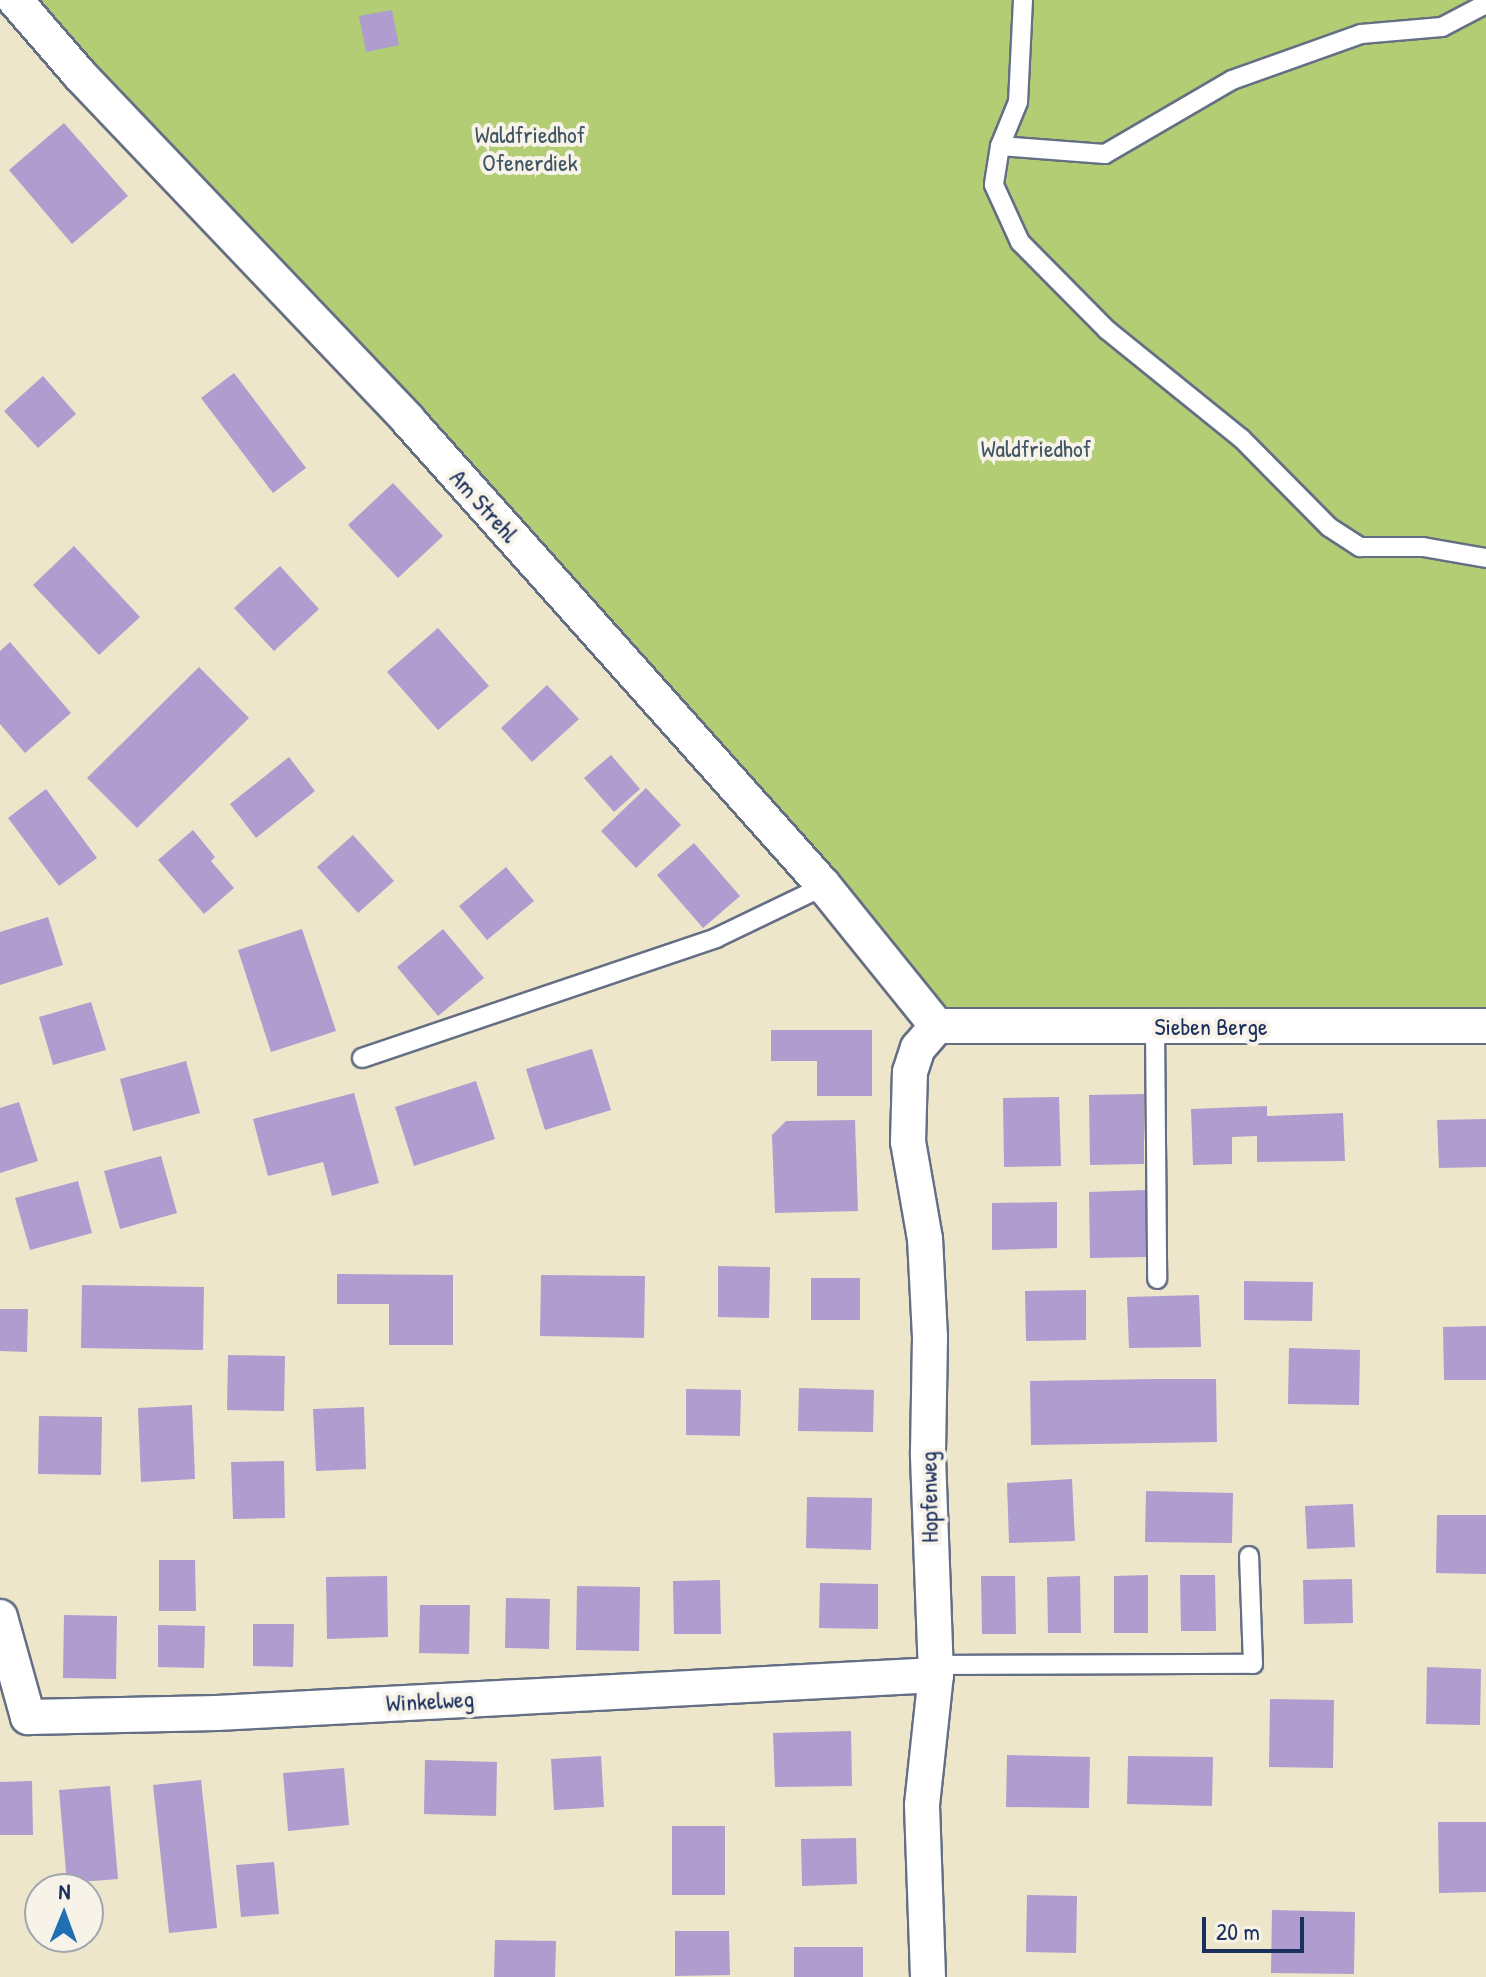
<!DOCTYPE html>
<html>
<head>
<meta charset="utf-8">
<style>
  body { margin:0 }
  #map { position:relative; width:1486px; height:1977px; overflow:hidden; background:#eee6ca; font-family:"Patrick Hand",sans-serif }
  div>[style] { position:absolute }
  .green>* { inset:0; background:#b2cd74 }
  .building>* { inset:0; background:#ae9dce }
  .roads { filter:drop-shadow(2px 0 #656f84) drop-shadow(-2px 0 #656f84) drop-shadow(0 2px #656f84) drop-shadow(0 -2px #656f84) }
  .lane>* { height:18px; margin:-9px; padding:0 9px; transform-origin:9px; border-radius:9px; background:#fff }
  .street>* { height:34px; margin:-17px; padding:0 17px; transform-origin:17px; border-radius:17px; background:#fff }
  span { translate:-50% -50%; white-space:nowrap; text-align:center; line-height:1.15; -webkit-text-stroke:8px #f7f3e8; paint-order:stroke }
  .park-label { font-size:24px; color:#415664 }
  .street-label { font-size:24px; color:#1b2f5e }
  .north { position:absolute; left:24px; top:1873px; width:80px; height:80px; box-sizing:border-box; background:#f7f3e8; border:2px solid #9fa5b1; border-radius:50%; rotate:1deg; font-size:22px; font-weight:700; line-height:32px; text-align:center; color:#1b2f5e }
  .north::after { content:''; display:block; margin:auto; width:28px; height:36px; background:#1f6fb2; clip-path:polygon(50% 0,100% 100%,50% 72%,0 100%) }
  .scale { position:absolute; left:1202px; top:1917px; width:102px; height:36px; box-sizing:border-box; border:4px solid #1b2f5e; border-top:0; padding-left:10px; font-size:24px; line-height:28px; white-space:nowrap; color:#1b2f5e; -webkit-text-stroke:6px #f7f3e8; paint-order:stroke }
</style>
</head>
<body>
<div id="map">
  <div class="green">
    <i style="clip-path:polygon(15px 0,1486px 0,1486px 1026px,937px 1026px)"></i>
  </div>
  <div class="building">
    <i style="clip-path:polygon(392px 10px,399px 45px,366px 52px,359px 16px)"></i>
    <i style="clip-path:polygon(64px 123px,128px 196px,72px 244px,9px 170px)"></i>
    <i style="clip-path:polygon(234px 373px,306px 468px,273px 493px,201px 398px)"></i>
    <i style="clip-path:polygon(43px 376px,76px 414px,38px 448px,4px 411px)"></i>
    <i style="clip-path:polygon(393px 483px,443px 536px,398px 578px,348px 525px)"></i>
    <i style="clip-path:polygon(74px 546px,140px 617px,99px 655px,33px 585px)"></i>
    <i style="clip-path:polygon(280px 566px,319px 609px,274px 651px,234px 608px)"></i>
    <i style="clip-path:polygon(438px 628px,489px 686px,438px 730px,387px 672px)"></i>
    <i style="clip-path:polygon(10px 642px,71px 713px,25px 753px,0 724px,0 651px)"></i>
    <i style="clip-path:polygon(199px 667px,249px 718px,137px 828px,87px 778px)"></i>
    <i style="clip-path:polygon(547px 685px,579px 719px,532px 762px,501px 728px)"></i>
    <i style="clip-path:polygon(611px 755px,640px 789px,614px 812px,584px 778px)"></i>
    <i style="clip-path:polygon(289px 757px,315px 791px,256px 838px,230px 804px)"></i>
    <i style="clip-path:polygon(646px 788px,681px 825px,636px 868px,601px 831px)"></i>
    <i style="clip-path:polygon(46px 789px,97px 858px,59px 886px,8px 818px)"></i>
    <i style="clip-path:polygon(193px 830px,215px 857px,211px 861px,234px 888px,204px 914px,158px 860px)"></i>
    <i style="clip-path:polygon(353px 835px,394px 881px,358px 913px,317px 867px)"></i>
    <i style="clip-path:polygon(694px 843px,740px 896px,703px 928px,657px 875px)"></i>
    <i style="clip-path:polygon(506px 867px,534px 901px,487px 940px,459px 906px)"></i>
    <i style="clip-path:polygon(48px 917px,63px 965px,0 985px,0 932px)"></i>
    <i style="clip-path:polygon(302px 929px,336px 1031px,271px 1052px,238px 950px)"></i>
    <i style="clip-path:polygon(443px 929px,484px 978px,438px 1016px,397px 967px)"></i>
    <i style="clip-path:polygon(91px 1002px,106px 1050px,53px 1065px,39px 1017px)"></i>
    <i style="clip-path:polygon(771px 1030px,872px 1030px,872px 1096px,817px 1096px,817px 1061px,771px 1061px)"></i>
    <i style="clip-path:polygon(592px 1049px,611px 1110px,545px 1130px,526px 1069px)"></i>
    <i style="clip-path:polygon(186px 1061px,200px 1113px,133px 1131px,120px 1079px)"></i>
    <i style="clip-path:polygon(476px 1081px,495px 1139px,414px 1166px,395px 1107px)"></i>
    <i style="clip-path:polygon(354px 1093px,379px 1183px,332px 1196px,323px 1162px,268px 1176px,253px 1119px)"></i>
    <i style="clip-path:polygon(1144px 1094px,1144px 1164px,1090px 1165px,1089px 1095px)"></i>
    <i style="clip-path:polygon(1059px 1097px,1061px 1166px,1004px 1167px,1003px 1098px)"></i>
    <i style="clip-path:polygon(19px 1102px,38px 1161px,0 1173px,0 1108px)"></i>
    <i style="clip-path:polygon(1267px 1106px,1267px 1116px,1343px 1113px,1345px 1161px,1257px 1162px,1257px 1136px,1232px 1137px,1232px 1164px,1193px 1165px,1191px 1109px)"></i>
    <i style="clip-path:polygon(1486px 1119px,1486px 1167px,1439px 1168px,1437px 1120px)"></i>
    <i style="clip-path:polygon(855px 1120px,858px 1211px,775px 1213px,772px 1135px,786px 1121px)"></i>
    <i style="clip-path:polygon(161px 1156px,177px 1213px,120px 1229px,104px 1171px)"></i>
    <i style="clip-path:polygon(78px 1181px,92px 1233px,30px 1250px,15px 1198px)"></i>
    <i style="clip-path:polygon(1145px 1190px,1146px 1257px,1090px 1258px,1089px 1192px)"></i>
    <i style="clip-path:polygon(1057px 1202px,1057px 1248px,992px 1250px,992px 1203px)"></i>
    <i style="clip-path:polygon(718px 1266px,770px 1267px,769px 1318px,718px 1317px)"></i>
    <i style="clip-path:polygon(337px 1274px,453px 1275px,453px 1345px,389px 1345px,389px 1304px,337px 1304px)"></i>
    <i style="clip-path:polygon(541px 1275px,645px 1276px,644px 1338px,540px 1336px)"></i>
    <i style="clip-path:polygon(811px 1278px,860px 1278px,860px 1320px,811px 1320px)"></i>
    <i style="clip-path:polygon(1244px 1281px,1313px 1282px,1312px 1321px,1244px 1320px)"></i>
    <i style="clip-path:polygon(82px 1285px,204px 1287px,203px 1350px,81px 1348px)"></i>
    <i style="clip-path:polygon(1086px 1290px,1086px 1340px,1026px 1341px,1025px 1291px)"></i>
    <i style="clip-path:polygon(1199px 1295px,1201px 1347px,1129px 1348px,1127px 1297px)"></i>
    <i style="clip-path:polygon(0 1309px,28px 1309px,27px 1352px,0 1351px)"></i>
    <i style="clip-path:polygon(1486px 1326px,1486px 1380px,1444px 1380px,1443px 1327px)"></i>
    <i style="clip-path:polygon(1289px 1348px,1360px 1350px,1359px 1405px,1288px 1404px)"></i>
    <i style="clip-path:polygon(228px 1355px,285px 1356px,284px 1411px,227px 1410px)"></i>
    <i style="clip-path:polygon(1156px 1379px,1216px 1379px,1217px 1442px,1031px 1445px,1030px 1381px)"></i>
    <i style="clip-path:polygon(799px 1388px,874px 1390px,873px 1432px,798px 1431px)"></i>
    <i style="clip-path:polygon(686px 1389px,741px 1390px,740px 1436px,686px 1435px)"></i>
    <i style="clip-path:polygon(192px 1405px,195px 1479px,141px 1482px,138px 1408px)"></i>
    <i style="clip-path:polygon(364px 1407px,366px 1469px,316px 1471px,313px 1409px)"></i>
    <i style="clip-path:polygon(39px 1416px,102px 1417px,101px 1475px,38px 1474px)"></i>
    <i style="clip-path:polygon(284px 1461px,285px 1518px,233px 1519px,231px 1462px)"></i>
    <i style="clip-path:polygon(1072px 1479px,1075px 1541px,1009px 1543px,1007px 1483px)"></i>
    <i style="clip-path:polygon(1146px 1491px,1233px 1493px,1232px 1543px,1145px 1542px)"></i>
    <i style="clip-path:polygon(807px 1497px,872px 1498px,871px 1550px,806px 1548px)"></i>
    <i style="clip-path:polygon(1353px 1504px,1355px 1547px,1307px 1549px,1305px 1506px)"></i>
    <i style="clip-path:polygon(1437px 1515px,1486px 1515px,1486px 1574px,1436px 1573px)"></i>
    <i style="clip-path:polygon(159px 1560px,195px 1560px,196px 1611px,159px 1611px)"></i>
    <i style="clip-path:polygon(1148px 1575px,1148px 1633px,1114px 1633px,1114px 1576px)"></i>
    <i style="clip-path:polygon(1180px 1575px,1215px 1575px,1216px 1631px,1181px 1631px)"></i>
    <i style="clip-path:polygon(387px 1576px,388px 1637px,327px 1639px,326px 1577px)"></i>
    <i style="clip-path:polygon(981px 1576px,1015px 1576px,1016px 1634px,982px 1634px)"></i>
    <i style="clip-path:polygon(1080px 1576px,1081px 1633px,1048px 1633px,1047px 1577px)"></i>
    <i style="clip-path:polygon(1352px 1579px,1353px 1623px,1304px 1624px,1303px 1580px)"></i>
    <i style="clip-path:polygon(720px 1580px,721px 1634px,674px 1634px,673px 1581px)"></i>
    <i style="clip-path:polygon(820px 1583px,878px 1584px,878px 1629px,819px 1628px)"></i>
    <i style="clip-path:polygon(577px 1586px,640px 1587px,639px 1651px,576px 1650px)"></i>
    <i style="clip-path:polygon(506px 1598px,550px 1599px,549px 1649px,505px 1648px)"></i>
    <i style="clip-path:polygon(420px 1605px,470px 1605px,469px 1654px,419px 1653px)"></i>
    <i style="clip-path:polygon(64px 1615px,117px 1616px,116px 1679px,63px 1678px)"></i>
    <i style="clip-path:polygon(253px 1624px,294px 1624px,293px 1667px,253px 1666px)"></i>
    <i style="clip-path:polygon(158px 1625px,205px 1626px,204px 1668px,158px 1667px)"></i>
    <i style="clip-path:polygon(1427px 1667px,1481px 1669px,1480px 1725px,1426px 1724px)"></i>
    <i style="clip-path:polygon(1270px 1699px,1334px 1700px,1333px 1768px,1269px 1767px)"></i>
    <i style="clip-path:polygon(851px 1731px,852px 1786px,775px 1787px,773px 1733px)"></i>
    <i style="clip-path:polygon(1007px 1755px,1090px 1757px,1089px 1808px,1006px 1807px)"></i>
    <i style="clip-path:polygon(601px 1756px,604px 1807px,554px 1810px,551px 1759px)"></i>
    <i style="clip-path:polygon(1128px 1756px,1213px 1757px,1212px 1806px,1127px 1804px)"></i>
    <i style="clip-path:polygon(425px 1760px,497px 1762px,496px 1816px,424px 1814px)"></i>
    <i style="clip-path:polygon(344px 1768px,349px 1825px,288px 1831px,283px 1773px)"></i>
    <i style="clip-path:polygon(201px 1780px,217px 1928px,169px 1933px,153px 1785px)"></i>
    <i style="clip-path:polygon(32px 1781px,33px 1835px,0 1835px,0 1782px)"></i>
    <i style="clip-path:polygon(110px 1786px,118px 1879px,67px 1883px,59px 1790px)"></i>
    <i style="clip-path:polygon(1438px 1822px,1486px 1822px,1486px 1892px,1439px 1893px)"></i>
    <i style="clip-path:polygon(672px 1826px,725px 1826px,725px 1895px,672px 1895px)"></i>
    <i style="clip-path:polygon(856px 1838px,857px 1884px,802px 1886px,801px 1839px)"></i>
    <i style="clip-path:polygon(274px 1862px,279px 1914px,241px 1917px,236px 1865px)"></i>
    <i style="clip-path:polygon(1027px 1895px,1077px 1896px,1076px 1953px,1026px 1952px)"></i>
    <i style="clip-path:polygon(1272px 1910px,1355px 1912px,1354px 1974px,1271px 1973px)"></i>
    <i style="clip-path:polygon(675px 1931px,729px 1931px,730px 1975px,675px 1976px)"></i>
    <i style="clip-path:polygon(495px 1940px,556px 1941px,555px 1977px,494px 1977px)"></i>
    <i style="clip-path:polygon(794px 1947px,863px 1947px,863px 1977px,794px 1977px)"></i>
  </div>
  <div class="roads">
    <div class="lane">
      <i style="left:1023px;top:0;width:102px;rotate:92.8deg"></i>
      <i style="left:1018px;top:102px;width:48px;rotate:112.2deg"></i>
      <i style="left:1000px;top:146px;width:39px;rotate:99deg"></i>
      <i style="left:994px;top:185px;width:63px;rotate:65.5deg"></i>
      <i style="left:1020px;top:242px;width:124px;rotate:45.3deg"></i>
      <i style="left:1107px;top:330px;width:172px;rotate:38.9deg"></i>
      <i style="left:1241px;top:438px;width:125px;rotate:45.3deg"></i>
      <i style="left:1329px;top:527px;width:37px;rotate:33deg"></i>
      <i style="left:1360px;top:547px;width:63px"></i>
      <i style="left:1423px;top:547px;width:64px;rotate:9.9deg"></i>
      <i style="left:1000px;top:146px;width:105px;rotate:4.4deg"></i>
      <i style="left:1105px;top:154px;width:147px;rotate:-30.2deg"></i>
      <i style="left:1232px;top:80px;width:137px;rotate:-19.6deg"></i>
      <i style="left:1361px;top:34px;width:81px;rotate:-4.9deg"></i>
      <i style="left:1442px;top:27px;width:50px;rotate:-27.6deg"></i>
      <i style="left:1155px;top:1027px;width:252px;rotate:89.5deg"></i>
      <i style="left:362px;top:1058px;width:374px;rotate:-18.7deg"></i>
      <i style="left:716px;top:938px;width:120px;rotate:-25.7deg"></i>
      <i style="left:935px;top:1665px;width:318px;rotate:-0.2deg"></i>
      <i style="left:1253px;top:1664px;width:108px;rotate:-92.1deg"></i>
    </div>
    <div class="street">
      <i style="left:15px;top:0;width:99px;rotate:49.1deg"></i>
      <i style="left:80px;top:75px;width:476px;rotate:46.4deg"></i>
      <i style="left:408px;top:420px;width:625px;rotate:48.24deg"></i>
      <i style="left:824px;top:886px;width:180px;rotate:51.1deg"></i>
      <i style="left:937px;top:1026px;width:549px"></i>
      <i style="left:0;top:1617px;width:104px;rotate:74.4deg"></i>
      <i style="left:28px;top:1717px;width:189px;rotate:-1.2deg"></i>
      <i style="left:217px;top:1713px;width:720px;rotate:-3.03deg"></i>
      <i style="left:928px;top:1977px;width:172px;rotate:-92deg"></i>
      <i style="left:922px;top:1805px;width:131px;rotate:-83.9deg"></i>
      <i style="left:936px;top:1675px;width:223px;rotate:-92.1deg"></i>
      <i style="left:928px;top:1452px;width:115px;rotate:-89deg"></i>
      <i style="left:930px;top:1337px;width:98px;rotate:-92.9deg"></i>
      <i style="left:925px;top:1239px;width:98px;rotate:-99.9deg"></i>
      <i style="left:908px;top:1142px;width:70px;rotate:-88.4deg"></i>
      <i style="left:910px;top:1072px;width:25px;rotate:-72deg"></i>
      <i style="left:918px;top:1048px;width:29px;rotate:-49deg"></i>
    </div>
  </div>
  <div class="park-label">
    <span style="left:530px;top:149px">Waldfriedhof<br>Ofenerdiek</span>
    <span style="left:1036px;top:449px">Waldfriedhof</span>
  </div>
  <div class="street-label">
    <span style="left:484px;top:506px;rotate:48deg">Am Strehl</span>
    <span style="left:1211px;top:1027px">Sieben Berge</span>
    <span style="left:929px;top:1497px;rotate:-91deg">Hopfenweg</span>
    <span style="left:430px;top:1701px;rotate:-3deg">Winkelweg</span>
  </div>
  <div class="north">N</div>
  <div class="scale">20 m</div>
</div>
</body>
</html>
